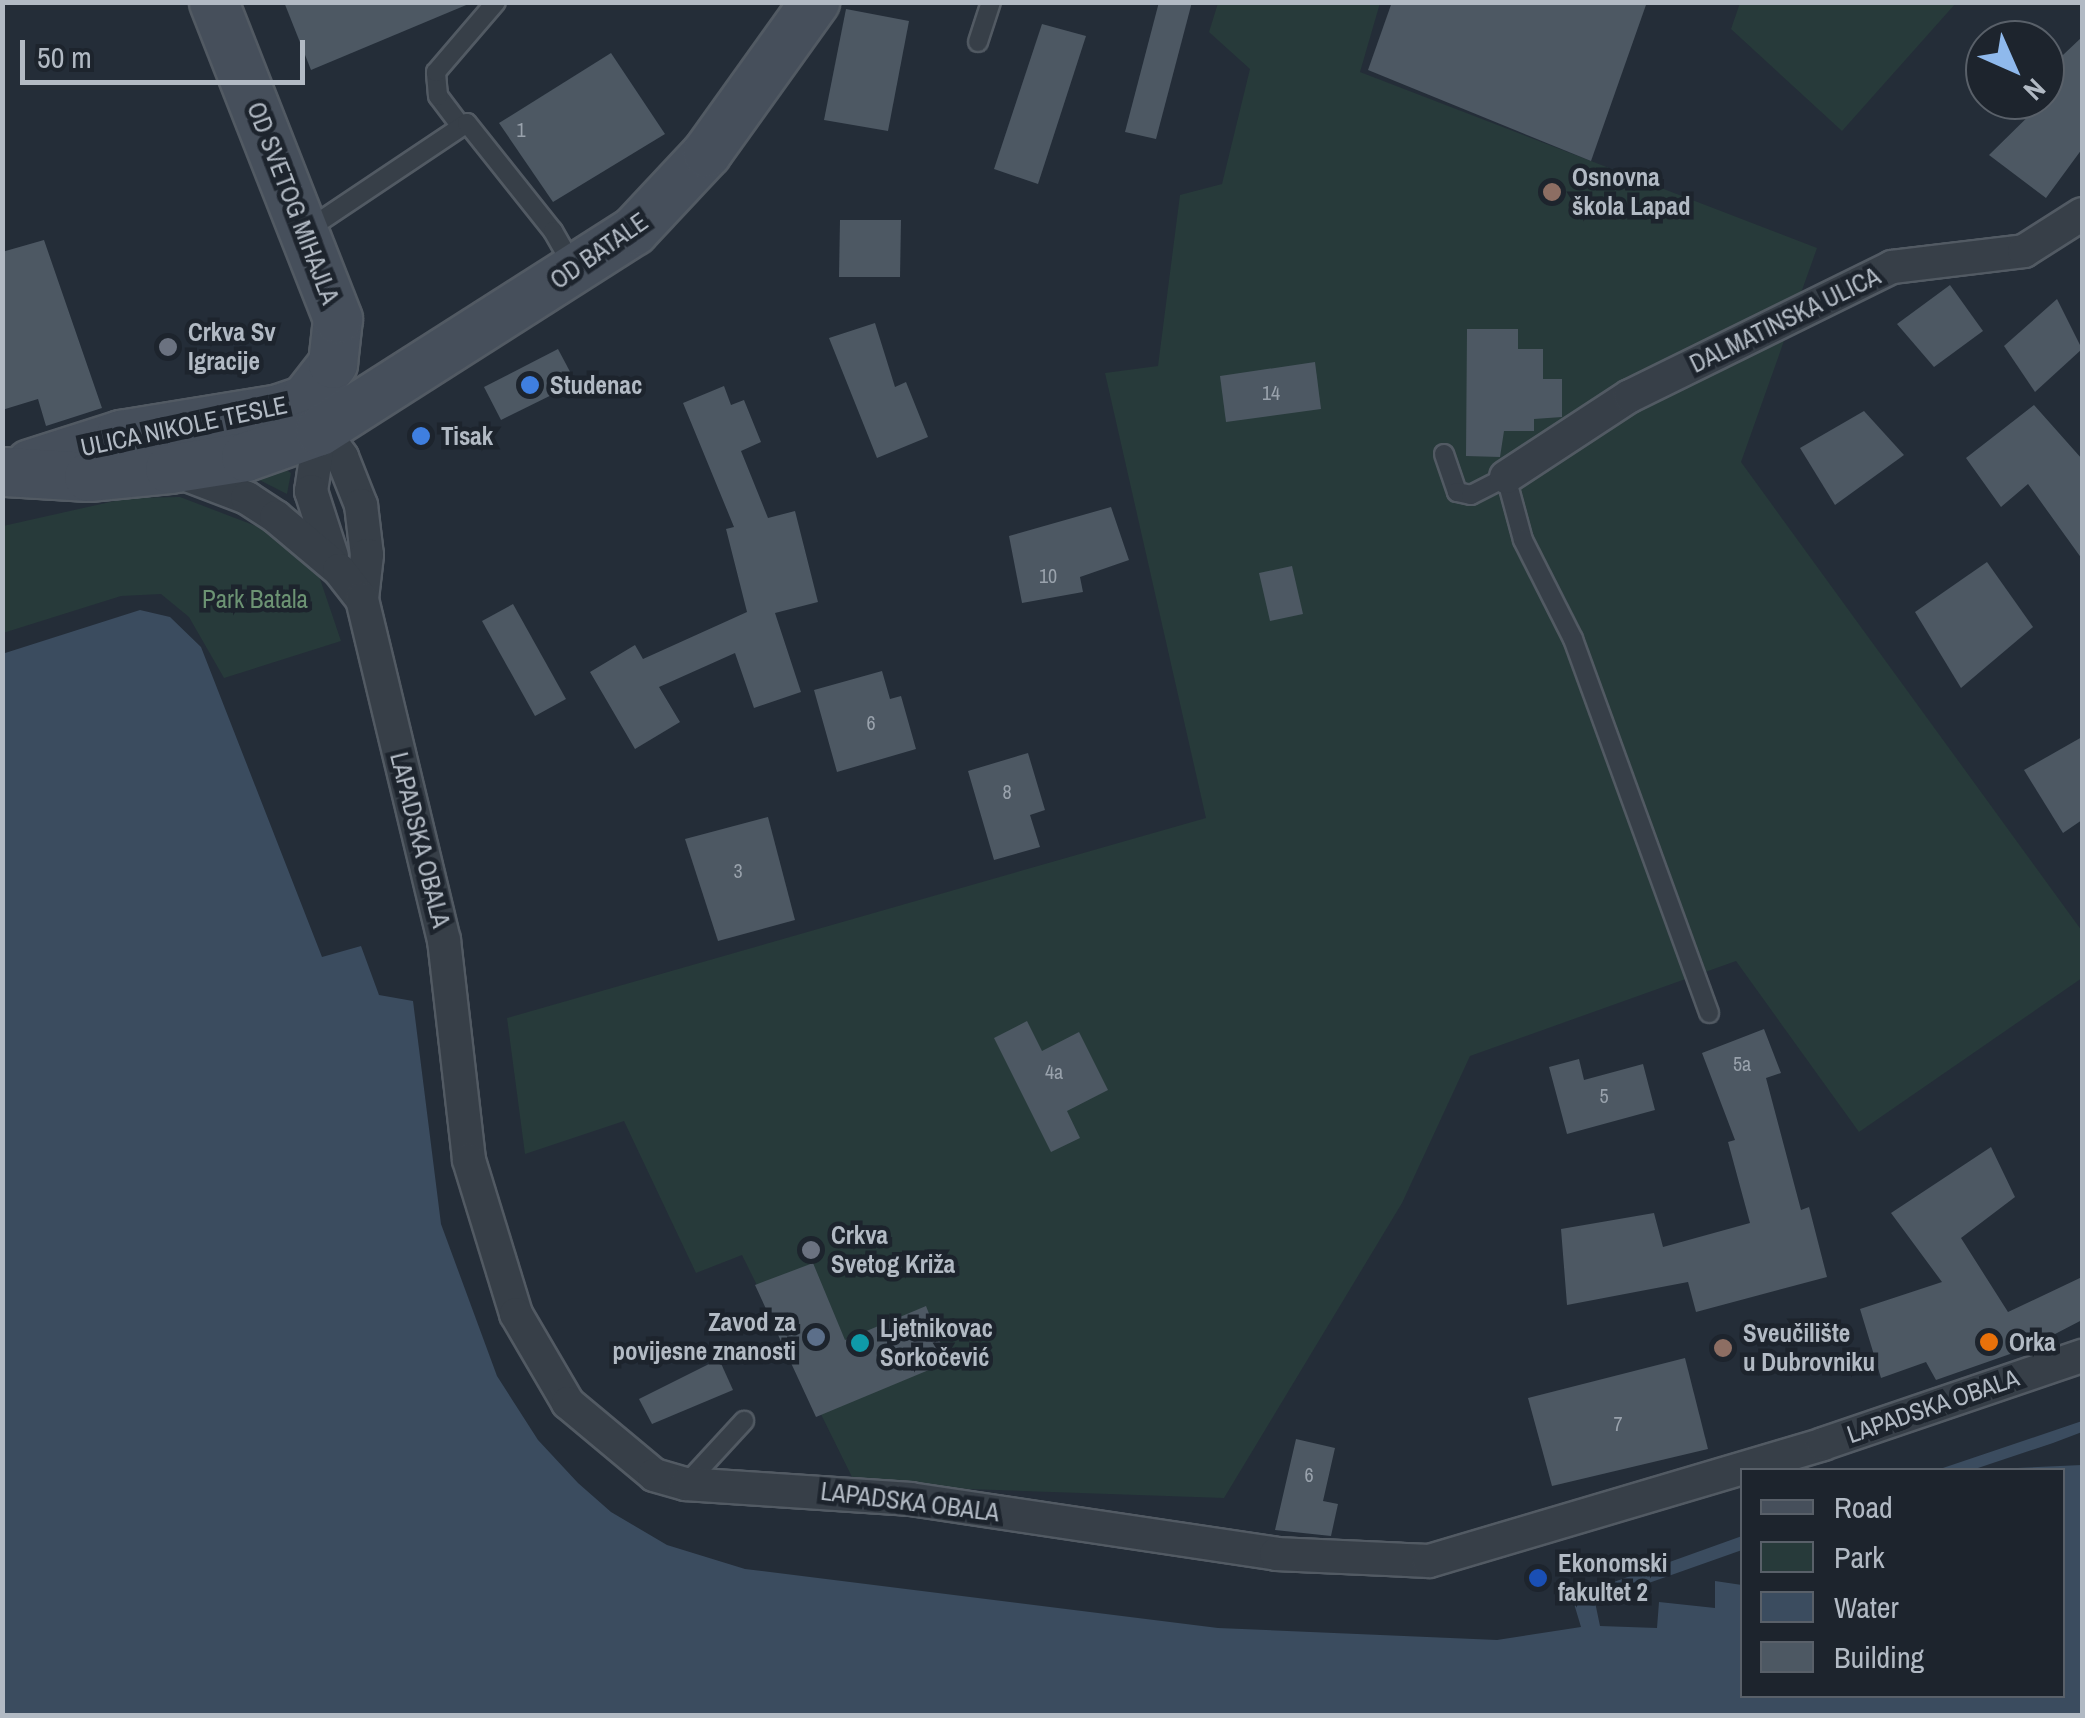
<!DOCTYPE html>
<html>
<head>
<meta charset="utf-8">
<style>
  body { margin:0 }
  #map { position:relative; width:2085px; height:1718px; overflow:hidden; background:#242d38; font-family:"Archivo Narrow",sans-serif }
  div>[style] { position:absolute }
  .green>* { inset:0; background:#273a3a }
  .water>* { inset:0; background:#3b4c5f }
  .pier>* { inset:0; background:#242d38 }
  .building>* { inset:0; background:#4d5863 }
  .roads { filter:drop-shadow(2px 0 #525a63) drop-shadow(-2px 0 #525a63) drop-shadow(0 2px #525a63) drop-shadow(0 -2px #525a63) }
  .service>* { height:18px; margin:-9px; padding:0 9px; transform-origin:9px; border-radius:9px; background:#373f48 }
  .minor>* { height:32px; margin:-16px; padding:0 16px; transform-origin:16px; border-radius:16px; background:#373f48 }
  .secondary>* { height:48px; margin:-24px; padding:0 24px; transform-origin:24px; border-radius:24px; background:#464f5b }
  .dots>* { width:28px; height:28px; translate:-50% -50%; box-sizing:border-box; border:5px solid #1d242d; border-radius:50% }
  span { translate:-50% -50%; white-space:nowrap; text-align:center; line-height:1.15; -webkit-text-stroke:9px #1d242d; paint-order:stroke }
  .number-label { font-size:20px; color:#99a2ac }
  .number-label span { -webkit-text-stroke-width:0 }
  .poi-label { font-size:25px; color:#b2bac4; font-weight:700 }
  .left { translate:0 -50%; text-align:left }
  .right { translate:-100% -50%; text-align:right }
  .street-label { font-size:25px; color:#b2bac4 }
  .park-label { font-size:25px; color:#6c9373 }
  .frame { position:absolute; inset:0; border:5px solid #b2bac4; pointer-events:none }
  .legend { position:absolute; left:1740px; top:1468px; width:325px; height:230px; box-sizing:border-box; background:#1d242d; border:2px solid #596069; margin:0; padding:12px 18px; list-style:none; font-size:30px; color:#b2bac4 }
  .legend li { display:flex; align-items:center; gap:20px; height:50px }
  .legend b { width:50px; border:2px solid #596069 }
  .north { position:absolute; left:1965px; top:20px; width:100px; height:100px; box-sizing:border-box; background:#1d242d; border:2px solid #596069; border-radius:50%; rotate:135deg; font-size:28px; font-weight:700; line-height:40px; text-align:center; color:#b2bac4 }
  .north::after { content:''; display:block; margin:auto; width:35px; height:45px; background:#8fb9ec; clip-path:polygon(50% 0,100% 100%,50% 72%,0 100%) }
  .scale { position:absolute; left:20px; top:40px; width:285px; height:45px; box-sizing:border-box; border:5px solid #b2bac4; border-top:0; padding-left:12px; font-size:30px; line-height:35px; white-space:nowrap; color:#b2bac4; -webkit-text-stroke:8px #1d242d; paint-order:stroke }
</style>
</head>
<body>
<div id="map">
  <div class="green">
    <i style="clip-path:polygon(1218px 3px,1380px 3px,1360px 72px,1817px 248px,1741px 462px,2082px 931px,2082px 978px,1859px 1132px,1736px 961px,1470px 1056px,1402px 1203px,1224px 1498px,856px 1485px,742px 1255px,696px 1273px,624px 1121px,525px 1154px,507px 1018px,1206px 818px,1105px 373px,1158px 366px,1180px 195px,1222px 184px,1250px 69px,1209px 32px)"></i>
    <i style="clip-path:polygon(1740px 3px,1740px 2px,1956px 3px,1842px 131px,1731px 29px)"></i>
    <i style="clip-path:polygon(280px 466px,291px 473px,287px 494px,240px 470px)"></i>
    <i style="clip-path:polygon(180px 497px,277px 534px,301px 552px,319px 576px,341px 641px,224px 678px,189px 617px,161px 594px,121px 596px,3px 633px,3px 526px,128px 498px)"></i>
  </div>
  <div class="water">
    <i style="clip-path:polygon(140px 610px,170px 617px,201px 647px,322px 957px,361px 946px,379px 995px,413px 1001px,441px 1224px,497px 1376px,538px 1440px,578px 1483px,611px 1512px,667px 1545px,745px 1569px,1218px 1628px,1497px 1640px,1581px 1627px,1572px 1597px,1742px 1536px,1742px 1696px,2062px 1696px,2062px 1470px,1937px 1470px,2082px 1421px,2082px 1715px,3px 1715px,2px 654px)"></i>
  </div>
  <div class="pier">
    <i style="clip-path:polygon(2082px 1432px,2082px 1465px,1972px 1470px,2053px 1443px)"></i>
    <i style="clip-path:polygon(1742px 1550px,1742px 1585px,1715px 1581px,1715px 1608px,1659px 1602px,1657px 1628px,1600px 1626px,1595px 1602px)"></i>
  </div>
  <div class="building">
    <i style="clip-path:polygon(284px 2px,471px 2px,471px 3px,311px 70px)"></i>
    <i style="clip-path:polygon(1159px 2px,1192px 2px,1156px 139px,1125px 132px)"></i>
    <i style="clip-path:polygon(1392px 2px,1647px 2px,1591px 161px,1368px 70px)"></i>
    <i style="clip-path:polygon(846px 9px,909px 21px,888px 131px,824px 120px)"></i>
    <i style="clip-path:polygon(1042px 24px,1086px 36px,1038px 184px,994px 169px)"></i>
    <i style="clip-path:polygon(2082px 37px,2082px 149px,2046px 198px,1989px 155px,2045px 100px,2045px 72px)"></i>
    <i style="clip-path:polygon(611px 53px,665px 134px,553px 202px,499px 123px)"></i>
    <i style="clip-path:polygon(840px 220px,901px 220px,900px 277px,839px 277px)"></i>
    <i style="clip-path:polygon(44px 240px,102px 408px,46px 426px,38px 399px,2px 410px,2px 252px)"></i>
    <i style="clip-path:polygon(1950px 285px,1983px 331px,1934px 367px,1897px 324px)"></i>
    <i style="clip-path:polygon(2057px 299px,2082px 349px,2035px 392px,2004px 346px)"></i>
    <i style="clip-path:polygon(875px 323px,895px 387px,906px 382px,928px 437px,877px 458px,829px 338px)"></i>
    <i style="clip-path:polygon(1467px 329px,1518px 329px,1518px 349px,1543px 349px,1543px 379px,1562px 379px,1562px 417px,1534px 419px,1534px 431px,1504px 431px,1500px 457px,1466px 456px)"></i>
    <i style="clip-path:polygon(558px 349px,576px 383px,501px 420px,484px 387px)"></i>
    <i style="clip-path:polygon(1315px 362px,1321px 409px,1226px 422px,1220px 376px)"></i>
    <i style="clip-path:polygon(724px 386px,731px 405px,744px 400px,761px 442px,741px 451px,768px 518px,795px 511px,818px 602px,775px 613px,801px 692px,754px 708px,735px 653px,659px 687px,680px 722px,635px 749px,590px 672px,635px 645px,643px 659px,747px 612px,726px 529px,734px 527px,683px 403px)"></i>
    <i style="clip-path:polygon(2034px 405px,2082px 459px,2082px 559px,2028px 484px,2001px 507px,1966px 458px)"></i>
    <i style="clip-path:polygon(1864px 411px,1904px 455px,1835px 505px,1800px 448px)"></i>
    <i style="clip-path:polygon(1111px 507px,1129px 560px,1080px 577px,1083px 592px,1022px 603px,1009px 536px)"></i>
    <i style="clip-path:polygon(1987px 562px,2033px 627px,1961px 688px,1915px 612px)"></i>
    <i style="clip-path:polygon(1292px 566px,1303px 614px,1270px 621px,1259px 573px)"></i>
    <i style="clip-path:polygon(513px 604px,566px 699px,535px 716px,482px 621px)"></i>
    <i style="clip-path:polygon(882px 671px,890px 699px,901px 696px,916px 749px,837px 772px,814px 690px)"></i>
    <i style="clip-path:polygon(2082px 737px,2082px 820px,2063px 833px,2024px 770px)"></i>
    <i style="clip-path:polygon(1028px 753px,1045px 810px,1030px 815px,1040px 847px,994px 860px,968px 771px)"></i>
    <i style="clip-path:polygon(768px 817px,795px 920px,718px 941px,685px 839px)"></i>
    <i style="clip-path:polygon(1027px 1021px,1042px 1051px,1079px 1032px,1108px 1090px,1067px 1111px,1080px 1138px,1051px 1152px,994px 1038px)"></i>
    <i style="clip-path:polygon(1764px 1029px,1781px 1073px,1766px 1078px,1801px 1210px,1809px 1207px,1827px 1277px,1696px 1312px,1688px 1282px,1567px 1305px,1561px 1229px,1654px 1213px,1663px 1247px,1750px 1223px,1728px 1142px,1735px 1140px,1702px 1053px)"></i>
    <i style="clip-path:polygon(1579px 1059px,1584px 1080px,1643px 1064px,1655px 1110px,1567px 1134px,1549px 1067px)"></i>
    <i style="clip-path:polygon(1991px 1147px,2015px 1197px,1961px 1238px,2008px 1312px,2082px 1277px,2082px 1320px,2030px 1347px,1936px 1380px,1926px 1362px,1881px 1378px,1860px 1309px,1942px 1282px,1891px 1213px)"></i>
    <i style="clip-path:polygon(813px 1263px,845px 1340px,926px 1306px,948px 1362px,816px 1417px,755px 1285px)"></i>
    <i style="clip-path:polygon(1685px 1358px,1708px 1449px,1552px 1486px,1528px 1398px)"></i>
    <i style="clip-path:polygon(719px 1359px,733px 1390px,652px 1424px,639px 1399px)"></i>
    <i style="clip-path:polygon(1296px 1439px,1335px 1448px,1323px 1501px,1338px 1504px,1331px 1536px,1275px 1530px)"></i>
  </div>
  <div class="roads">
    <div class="service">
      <i style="left:978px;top:42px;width:42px;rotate:-72deg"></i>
      <i style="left:460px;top:125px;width:36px;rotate:-127deg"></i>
      <i style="left:438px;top:96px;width:24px;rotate:-95deg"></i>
      <i style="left:436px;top:72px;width:92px;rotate:-49.4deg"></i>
      <i style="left:307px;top:230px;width:192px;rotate:-33.8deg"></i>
      <i style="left:467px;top:123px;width:138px;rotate:51.5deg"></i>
      <i style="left:553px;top:231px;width:40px;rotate:60.3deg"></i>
      <i style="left:1444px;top:454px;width:40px;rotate:71.1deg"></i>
      <i style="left:1457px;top:492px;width:14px;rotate:12deg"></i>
      <i style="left:1471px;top:495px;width:39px;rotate:-27deg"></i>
      <i style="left:1506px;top:477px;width:65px;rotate:74.9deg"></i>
      <i style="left:1523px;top:540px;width:111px;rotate:63.2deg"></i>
      <i style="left:1573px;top:639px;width:398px;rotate:70deg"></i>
      <i style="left:686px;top:1484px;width:86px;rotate:-47.4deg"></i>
    </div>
    <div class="minor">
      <i style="left:311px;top:413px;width:54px;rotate:54.8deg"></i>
      <i style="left:342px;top:457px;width:52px;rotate:68.4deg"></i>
      <i style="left:361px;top:505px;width:50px;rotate:83.2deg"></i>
      <i style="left:367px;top:555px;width:44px;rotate:96.5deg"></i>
      <i style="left:320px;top:431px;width:61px;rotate:98.5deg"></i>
      <i style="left:311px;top:491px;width:68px;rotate:72.1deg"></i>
      <i style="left:179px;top:472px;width:73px;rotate:20.9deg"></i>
      <i style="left:247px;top:498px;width:35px;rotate:33deg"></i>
      <i style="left:276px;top:517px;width:82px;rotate:40.1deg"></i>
      <i style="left:339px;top:570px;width:37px;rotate:52deg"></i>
      <i style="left:362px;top:599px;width:351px;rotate:76.5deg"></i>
      <i style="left:444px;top:940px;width:221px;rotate:83.5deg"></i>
      <i style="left:469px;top:1160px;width:161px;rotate:73deg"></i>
      <i style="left:516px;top:1314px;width:103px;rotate:59.7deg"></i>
      <i style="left:568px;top:1403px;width:112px;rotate:39.9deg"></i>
      <i style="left:654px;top:1475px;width:33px;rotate:16deg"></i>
      <i style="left:686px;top:1484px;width:225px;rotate:3.8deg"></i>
      <i style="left:910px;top:1499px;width:370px;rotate:8.5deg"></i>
      <i style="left:1276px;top:1554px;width:153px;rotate:2.6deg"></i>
      <i style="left:1429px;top:1561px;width:411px;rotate:-16.5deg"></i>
      <i style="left:1823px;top:1444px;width:274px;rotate:-18.8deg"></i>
      <i style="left:1506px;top:477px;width:148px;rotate:-33.2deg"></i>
      <i style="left:1630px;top:396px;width:292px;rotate:-26.2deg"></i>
      <i style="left:1892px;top:267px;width:133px;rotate:-6.9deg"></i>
      <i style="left:2024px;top:251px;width:69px;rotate:-32.5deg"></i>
    </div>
    <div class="secondary">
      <i style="left:30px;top:464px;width:96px;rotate:-17.7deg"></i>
      <i style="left:121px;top:435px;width:160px;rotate:-9.3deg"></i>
      <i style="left:279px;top:409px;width:28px;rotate:-19deg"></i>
      <i style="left:305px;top:400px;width:46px;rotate:-52.1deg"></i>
      <i style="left:333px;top:364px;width:45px;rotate:-83.7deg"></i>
      <i style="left:338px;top:319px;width:340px;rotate:-111.4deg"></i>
      <i style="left:6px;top:472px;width:83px;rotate:3.4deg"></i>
      <i style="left:89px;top:477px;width:81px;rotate:-5.6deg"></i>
      <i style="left:170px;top:469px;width:77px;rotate:-9deg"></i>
      <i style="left:246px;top:457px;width:78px;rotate:-19.4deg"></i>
      <i style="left:320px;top:431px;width:372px;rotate:-32.5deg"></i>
      <i style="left:634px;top:231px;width:107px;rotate:-46.9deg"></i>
      <i style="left:707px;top:153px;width:186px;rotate:-54.4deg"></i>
    </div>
  </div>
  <div class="dots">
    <i style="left:1552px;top:192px;background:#8d6e63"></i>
    <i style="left:168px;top:347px;background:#6b7280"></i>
    <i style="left:530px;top:385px;background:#3f7fe0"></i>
    <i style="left:421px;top:436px;background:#3f7fe0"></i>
    <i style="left:811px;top:1250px;background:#6b7280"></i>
    <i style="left:816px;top:1337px;background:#5c6f8a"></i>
    <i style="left:1989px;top:1342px;background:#e8710a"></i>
    <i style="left:860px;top:1343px;background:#0f9aa8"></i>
    <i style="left:1723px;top:1348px;background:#8d6e63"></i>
    <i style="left:1538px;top:1578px;background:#1a4fb4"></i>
  </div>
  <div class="number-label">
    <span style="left:521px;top:129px">1</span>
    <span style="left:1271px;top:392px">14</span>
    <span style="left:1048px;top:575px">10</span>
    <span style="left:871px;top:722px">6</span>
    <span style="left:1007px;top:791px">8</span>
    <span style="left:738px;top:870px">3</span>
    <span style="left:1742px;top:1063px">5a</span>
    <span style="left:1054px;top:1071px">4a</span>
    <span style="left:1604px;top:1095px">5</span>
    <span style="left:1618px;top:1423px">7</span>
    <span style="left:1309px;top:1474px">6</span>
  </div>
  <div class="poi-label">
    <span class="left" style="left:1572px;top:192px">Osnovna<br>škola Lapad</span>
    <span class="left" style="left:188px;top:347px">Crkva Sv<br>Igracije</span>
    <span class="left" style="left:550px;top:385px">Studenac</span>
    <span class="left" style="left:441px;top:436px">Tisak</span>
    <span class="left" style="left:831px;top:1250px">Crkva<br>Svetog Križa</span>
    <span class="right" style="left:796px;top:1337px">Zavod za<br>povijesne znanosti</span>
    <span class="left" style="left:880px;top:1343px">Ljetnikovac<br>Sorkočević</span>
    <span class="left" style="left:1743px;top:1348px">Sveučilište<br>u Dubrovniku</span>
    <span class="left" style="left:2009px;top:1342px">Orka</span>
    <span class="left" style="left:1558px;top:1578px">Ekonomski<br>fakultet 2</span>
  </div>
  <div class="street-label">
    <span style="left:293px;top:203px;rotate:69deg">OD SVETOG MIHAJLA</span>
    <span style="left:599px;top:251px;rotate:-35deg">OD BATALE</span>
    <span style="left:1785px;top:320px;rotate:-26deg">DALMATINSKA ULICA</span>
    <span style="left:184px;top:426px;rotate:-12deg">ULICA NIKOLE TESLE</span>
    <span style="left:420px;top:840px;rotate:76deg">LAPADSKA OBALA</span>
    <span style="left:1933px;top:1406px;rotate:-19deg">LAPADSKA OBALA</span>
    <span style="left:910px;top:1502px;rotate:7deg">LAPADSKA OBALA</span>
  </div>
  <div class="park-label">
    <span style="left:255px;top:599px">Park Batala</span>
  </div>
  <div class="frame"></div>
  <ul class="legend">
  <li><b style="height:12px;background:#464f5b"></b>Road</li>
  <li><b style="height:28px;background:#273a3a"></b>Park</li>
  <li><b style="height:28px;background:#3b4c5f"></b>Water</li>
  <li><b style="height:28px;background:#4d5863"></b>Building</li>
  </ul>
  <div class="north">N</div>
  <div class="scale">50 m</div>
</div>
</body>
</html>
